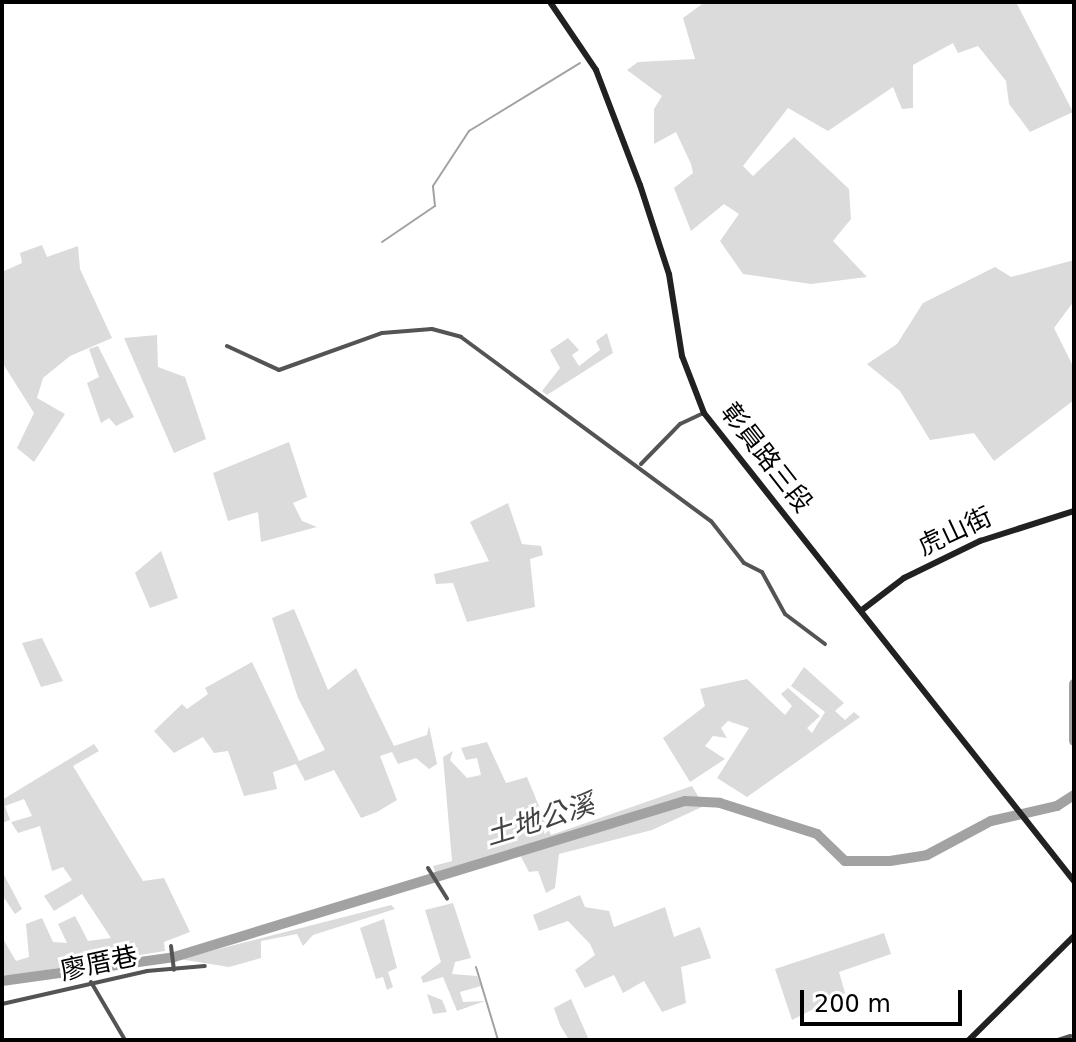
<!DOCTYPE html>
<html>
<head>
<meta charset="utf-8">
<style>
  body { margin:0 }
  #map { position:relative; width:1076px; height:1042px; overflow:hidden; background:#fff; font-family:"DejaVu Sans","Noto Sans TC",sans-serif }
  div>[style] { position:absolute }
  .green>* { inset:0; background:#dbdbdb }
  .stream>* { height:2px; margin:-1px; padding:0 1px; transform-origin:1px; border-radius:1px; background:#a2a2a2 }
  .river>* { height:10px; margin:-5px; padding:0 5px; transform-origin:5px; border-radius:5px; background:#a2a2a2 }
  .street>* { height:4px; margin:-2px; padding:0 2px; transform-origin:2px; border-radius:2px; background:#545454 }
  .secondary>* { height:6px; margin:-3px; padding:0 3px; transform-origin:3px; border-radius:3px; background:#212121 }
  span { translate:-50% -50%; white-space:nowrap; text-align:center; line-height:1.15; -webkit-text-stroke:6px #fff; paint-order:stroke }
  .street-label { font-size:26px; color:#000 }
  .water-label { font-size:28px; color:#434343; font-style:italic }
  .frame { position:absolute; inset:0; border:4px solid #000; pointer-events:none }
  .scale { position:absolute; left:800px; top:990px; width:162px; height:36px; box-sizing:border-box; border:4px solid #000; border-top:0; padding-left:10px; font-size:24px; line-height:28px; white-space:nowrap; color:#000; -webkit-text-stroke:6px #fff; paint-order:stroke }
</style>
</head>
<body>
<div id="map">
  <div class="green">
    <i style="clip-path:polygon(705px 2px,1016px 2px,1073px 112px,1030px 132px,1009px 104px,1006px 81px,978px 46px,958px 53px,953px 43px,913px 65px,913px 108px,902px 109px,893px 87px,828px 131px,788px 108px,743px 166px,753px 176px,794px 137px,849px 189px,851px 219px,833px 241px,867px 277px,811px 284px,743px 274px,720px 241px,739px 214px,724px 204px,691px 231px,674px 188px,693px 173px,691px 164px,676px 132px,654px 144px,654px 109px,662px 96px,627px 70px,638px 62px,695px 59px,683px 18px)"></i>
    <i style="clip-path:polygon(42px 245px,47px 257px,78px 246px,80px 269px,112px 338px,70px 356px,43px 378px,37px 398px,65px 414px,34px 462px,17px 448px,34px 413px,2px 362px,2px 272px,22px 263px,20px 253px)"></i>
    <i style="clip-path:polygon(1074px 260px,1074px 301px,1054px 328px,1074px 368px,1074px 400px,994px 461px,974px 433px,930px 440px,900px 391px,867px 364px,897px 344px,923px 303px,995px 267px,1011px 277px)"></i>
    <i style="clip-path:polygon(607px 333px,613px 353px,547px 395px,542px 391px,560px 368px,550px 350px,568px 338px,579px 350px,572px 355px,579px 366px,600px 350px,596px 341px)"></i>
    <i style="clip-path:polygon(157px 335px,158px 367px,185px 377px,206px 439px,174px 453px,124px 338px)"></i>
    <i style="clip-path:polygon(98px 346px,134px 417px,116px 426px,109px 418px,101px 423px,87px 383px,99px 377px,89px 349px)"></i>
    <i style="clip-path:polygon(289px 442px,307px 497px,293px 503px,302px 521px,317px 527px,261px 542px,258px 512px,228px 521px,213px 473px)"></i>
    <i style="clip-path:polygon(508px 503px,522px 544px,541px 546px,543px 555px,530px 559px,535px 607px,467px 622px,453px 583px,436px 584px,434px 574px,489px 561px,470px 522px)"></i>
    <i style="clip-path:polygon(161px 551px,178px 598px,150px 608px,135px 573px)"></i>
    <i style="clip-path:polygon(294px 609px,328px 690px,356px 668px,394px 746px,427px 735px,429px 726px,437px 764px,429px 769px,416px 758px,398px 764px,392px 752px,380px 756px,397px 800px,377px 812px,361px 818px,334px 770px,305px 781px,296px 764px,273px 772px,277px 789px,244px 796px,228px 751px,214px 753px,203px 737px,174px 753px,154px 731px,182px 704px,187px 709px,208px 694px,205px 688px,252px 662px,299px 761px,325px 750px,298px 698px,272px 618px)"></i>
    <i style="clip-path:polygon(42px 638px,63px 681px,41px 687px,22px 643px)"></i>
    <i style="clip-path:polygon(804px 667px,844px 703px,835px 711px,845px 720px,854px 712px,860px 717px,747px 797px,717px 778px,749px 728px,728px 721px,721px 728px,727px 738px,713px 736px,705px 746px,725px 759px,690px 782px,663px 738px,705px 706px,700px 689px,747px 679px,785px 715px,792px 706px,781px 694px,788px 688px,820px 716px,807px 728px,812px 733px,825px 712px,791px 686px)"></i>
    <i style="clip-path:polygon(487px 742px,506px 783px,527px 777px,551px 835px,692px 786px,704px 806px,652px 830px,559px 854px,555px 888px,546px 893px,538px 871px,529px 872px,519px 853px,436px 874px,433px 866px,452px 861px,443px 757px,453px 751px,450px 760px,467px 778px,481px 775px,477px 758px,466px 760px,461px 748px)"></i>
    <i style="clip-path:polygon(94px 744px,99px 751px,73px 766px,143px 881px,164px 878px,190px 932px,164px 942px,165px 951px,2px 977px,2px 937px,16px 961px,29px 957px,26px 924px,42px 918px,53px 942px,67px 943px,58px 924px,75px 916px,88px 941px,111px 938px,82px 894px,54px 911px,44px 896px,72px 880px,63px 867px,52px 871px,40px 826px,18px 833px,11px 822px,32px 816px,24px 799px,5px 806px,10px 820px,2px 823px,2px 800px)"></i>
    <i style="clip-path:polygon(2px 871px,22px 909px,15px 914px,2px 895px)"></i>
    <i style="clip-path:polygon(580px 895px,585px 907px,609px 911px,614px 927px,665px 907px,674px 937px,700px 927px,711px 958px,681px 967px,686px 1003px,662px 1012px,644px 981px,623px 993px,614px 975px,585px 988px,575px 970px,595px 955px,590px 944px,568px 921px,539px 931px,533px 915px)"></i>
    <i style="clip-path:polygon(453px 903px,471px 958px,455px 962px,452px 974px,477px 976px,481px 986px,460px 992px,463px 1002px,485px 1001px,457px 1011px,443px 977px,423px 983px,421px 977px,441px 962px,425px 910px)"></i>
    <i style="clip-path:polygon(391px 905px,395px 909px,313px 935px,303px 946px,297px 934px,261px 941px,261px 958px,229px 967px,179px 959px)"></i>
    <i style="clip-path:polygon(384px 919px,397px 968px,388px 972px,393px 987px,387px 990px,383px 977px,376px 979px,360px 928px)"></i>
    <i style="clip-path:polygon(884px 933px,891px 954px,839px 972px,845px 993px,792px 1020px,775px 969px)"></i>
    <i style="clip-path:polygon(427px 994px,442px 1000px,447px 1012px,433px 1014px)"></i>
    <i style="clip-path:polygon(571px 999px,589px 1040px,569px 1040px,560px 1025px,554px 1008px)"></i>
  </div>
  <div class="stream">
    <i style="left:382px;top:242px;width:64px;rotate:-34.2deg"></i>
    <i style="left:435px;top:206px;width:20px;rotate:-96deg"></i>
    <i style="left:433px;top:186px;width:66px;rotate:-56.8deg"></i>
    <i style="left:469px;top:131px;width:130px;rotate:-31.5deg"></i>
    <i style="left:476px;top:967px;width:76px;rotate:73.2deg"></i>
  </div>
  <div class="river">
    <i style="left:1074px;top:684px;width:57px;rotate:90deg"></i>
    <i style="left:2px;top:981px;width:174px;rotate:-7.9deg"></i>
    <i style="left:174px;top:957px;width:534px;rotate:-16.98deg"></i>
    <i style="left:685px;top:801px;width:35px;rotate:3deg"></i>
    <i style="left:720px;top:803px;width:102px;rotate:17.7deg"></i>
    <i style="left:817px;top:834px;width:39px;rotate:44deg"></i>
    <i style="left:845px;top:861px;width:45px"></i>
    <i style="left:890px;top:861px;width:37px;rotate:-9deg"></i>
    <i style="left:927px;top:855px;width:72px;rotate:-28deg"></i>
    <i style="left:991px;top:821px;width:68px;rotate:-12.8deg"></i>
    <i style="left:1057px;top:806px;width:20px;rotate:-33deg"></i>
  </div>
  <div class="street">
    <i style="left:227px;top:346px;width:57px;rotate:24.8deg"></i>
    <i style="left:279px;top:370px;width:109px;rotate:-19.8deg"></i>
    <i style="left:382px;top:333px;width:50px;rotate:-4.6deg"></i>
    <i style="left:432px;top:329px;width:30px;rotate:15deg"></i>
    <i style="left:461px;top:337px;width:310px;rotate:36.4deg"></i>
    <i style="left:711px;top:521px;width:53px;rotate:51.8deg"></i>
    <i style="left:744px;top:563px;width:20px;rotate:27deg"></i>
    <i style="left:762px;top:572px;width:48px;rotate:61.3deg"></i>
    <i style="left:785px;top:614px;width:50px;rotate:36.9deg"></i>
    <i style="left:641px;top:464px;width:56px;rotate:-45.7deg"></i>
    <i style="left:680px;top:424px;width:26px;rotate:-25deg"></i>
    <i style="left:428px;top:868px;width:36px;rotate:58deg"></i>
    <i style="left:171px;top:946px;width:24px;rotate:83deg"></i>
    <i style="left:91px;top:982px;width:67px;rotate:59.6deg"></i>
    <i style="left:2px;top:1004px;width:149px;rotate:-12.8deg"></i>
    <i style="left:147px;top:971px;width:58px;rotate:-4.9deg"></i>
    <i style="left:1058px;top:1040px;width:13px;rotate:-18deg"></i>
  </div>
  <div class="secondary">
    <i style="left:550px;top:2px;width:82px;rotate:55.9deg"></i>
    <i style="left:596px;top:70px;width:123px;rotate:69.1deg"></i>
    <i style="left:640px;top:185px;width:94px;rotate:72deg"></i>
    <i style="left:669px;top:274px;width:83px;rotate:81deg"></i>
    <i style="left:682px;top:356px;width:61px;rotate:68.9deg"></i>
    <i style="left:704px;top:413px;width:597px;rotate:51.67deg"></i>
    <i style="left:862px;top:610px;width:53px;rotate:-37.3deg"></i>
    <i style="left:904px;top:578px;width:85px;rotate:-26deg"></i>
    <i style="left:980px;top:541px;width:99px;rotate:-17.7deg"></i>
    <i style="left:969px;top:1040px;width:148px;rotate:-44.7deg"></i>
  </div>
  <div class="street-label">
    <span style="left:766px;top:458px;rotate:52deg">彰員路三段</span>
    <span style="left:955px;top:532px;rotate:-25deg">虎山街</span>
    <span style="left:99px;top:964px;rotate:-12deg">廖厝巷</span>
  </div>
  <div class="water-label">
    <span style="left:540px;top:820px;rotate:-17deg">土地公溪</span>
  </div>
  <div class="frame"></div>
  <div class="scale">200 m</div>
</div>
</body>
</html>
